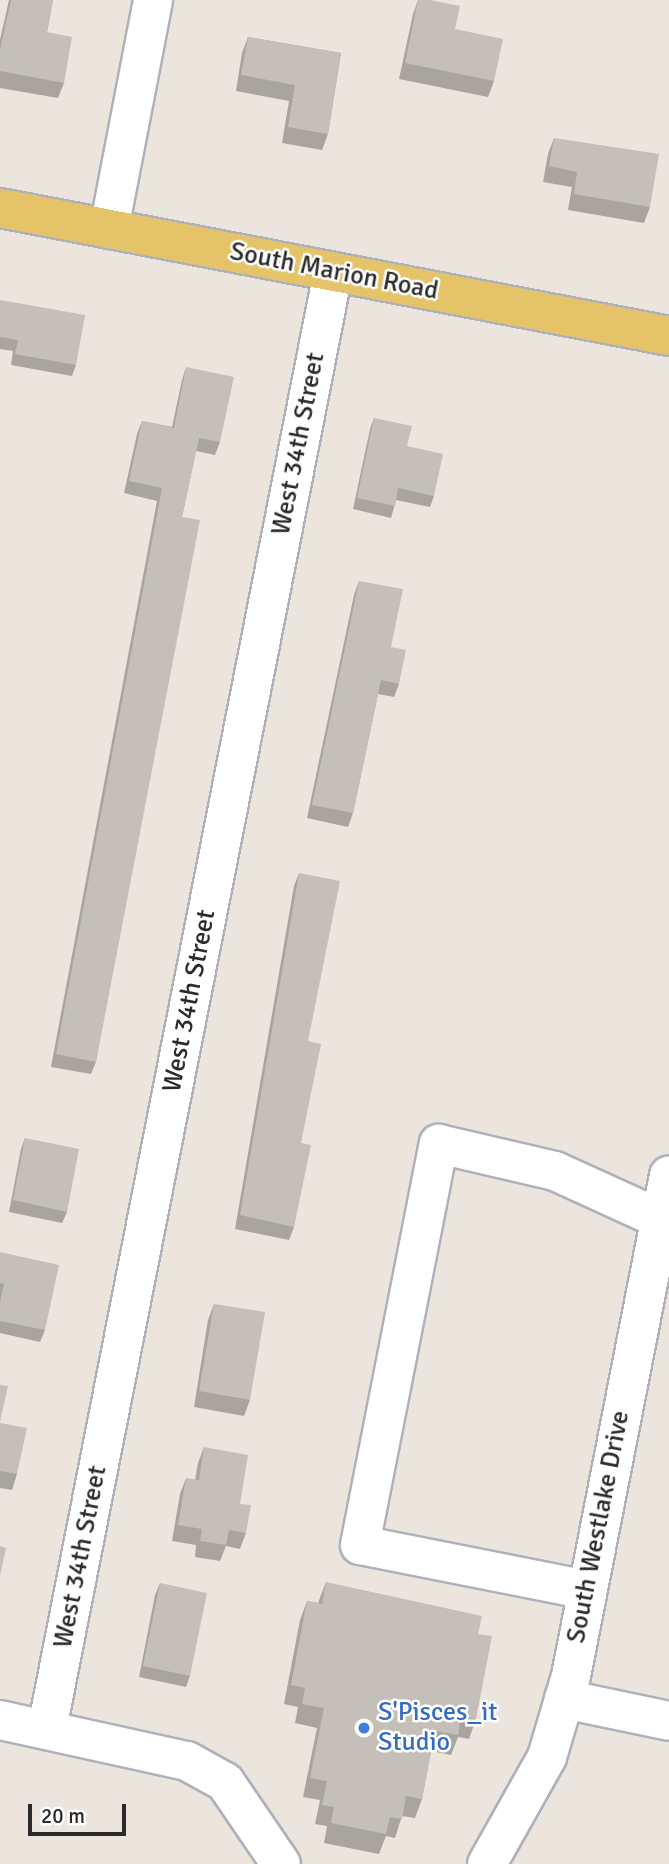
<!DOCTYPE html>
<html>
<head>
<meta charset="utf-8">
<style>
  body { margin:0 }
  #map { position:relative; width:669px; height:1864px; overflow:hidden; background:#ebe5de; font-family:Signika,sans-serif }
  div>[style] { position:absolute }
  .roads { filter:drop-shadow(2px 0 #aeb0ba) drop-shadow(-2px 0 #aeb0ba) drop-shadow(0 2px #aeb0ba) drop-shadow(0 -2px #aeb0ba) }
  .minor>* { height:38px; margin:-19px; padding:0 19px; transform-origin:19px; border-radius:19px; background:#fff }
  .major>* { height:38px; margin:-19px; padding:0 19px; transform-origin:19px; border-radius:19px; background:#e4c369 }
  .wall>* { inset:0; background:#a9a49f }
  .building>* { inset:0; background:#c4bfb9 }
  .dots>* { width:19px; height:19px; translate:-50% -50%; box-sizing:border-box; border:4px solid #fff; border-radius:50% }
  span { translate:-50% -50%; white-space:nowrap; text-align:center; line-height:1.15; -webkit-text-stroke:5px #fff; paint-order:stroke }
  .street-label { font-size:26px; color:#2a2a2a }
  .shop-label { font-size:26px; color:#366cbe }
  .left { translate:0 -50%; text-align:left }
  .scale { position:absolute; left:28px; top:1804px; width:98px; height:32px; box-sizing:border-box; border:4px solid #2a2a2a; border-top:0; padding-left:9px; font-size:21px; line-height:24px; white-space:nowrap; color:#2a2a2a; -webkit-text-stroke:5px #fff; paint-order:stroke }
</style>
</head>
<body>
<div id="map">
  <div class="roads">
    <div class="minor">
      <i style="left:109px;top:229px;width:233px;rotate:-79.1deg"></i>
      <i style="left:587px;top:1590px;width:231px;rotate:-168.8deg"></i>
      <i style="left:360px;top:1545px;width:409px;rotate:-78.9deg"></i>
      <i style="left:439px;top:1144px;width:119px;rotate:13.1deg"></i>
      <i style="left:555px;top:1171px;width:113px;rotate:24.5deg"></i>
      <i style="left:564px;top:1699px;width:107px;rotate:11.8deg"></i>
      <i style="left:0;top:1720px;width:191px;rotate:12.4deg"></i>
      <i style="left:187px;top:1761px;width:43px;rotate:28.9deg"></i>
      <i style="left:225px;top:1782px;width:99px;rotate:55.7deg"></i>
      <i style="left:47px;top:1729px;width:1485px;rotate:-78.89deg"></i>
      <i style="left:487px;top:1864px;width:123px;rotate:-60.7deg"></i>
      <i style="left:547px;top:1757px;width:84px;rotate:-73.5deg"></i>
      <i style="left:571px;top:1676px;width:510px;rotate:-78.93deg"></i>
    </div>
    <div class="major">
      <i style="left:0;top:208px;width:681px;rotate:10.83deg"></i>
    </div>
  </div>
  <div class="wall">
    <i style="clip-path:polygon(9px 0,53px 0,47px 32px,64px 83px,58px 98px,0 88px,0 40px)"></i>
    <i style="clip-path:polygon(418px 0,455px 29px,494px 81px,488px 97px,399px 79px,413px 14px)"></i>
    <i style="clip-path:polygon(248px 37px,341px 53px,328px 134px,322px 150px,282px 143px,289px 101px,236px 91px,242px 53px)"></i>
    <i style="clip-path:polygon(554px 138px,650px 207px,644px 223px,568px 210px,572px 187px,543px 182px,548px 154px)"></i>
    <i style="clip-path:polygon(0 300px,76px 365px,72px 376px,11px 365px,13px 351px,0 349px)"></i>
    <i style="clip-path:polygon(186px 367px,220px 442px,215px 455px,196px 451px,182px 517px,96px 1062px,91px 1074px,51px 1067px,157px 501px,124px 493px,137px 434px,142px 421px,172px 427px,182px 380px)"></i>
    <i style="clip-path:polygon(374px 418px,434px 496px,430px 507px,396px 500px,391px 518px,353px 509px,370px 429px)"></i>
    <i style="clip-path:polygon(359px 581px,391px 647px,399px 684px,394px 697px,378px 694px,353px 813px,348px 827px,307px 818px,354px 595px)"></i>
    <i style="clip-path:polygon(299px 873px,308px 1041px,301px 1143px,294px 1227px,289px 1240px,235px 1229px,294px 886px)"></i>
    <i style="clip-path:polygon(25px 1138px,67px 1212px,62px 1223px,9px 1212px,21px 1149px)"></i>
    <i style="clip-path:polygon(0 1252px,45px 1330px,40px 1342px,0 1333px)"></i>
    <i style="clip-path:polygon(214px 1304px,250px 1400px,244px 1416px,194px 1407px,208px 1320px)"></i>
    <i style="clip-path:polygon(0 1423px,17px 1474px,12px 1490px,0 1488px)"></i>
    <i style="clip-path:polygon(204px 1447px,240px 1504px,246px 1533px,240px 1549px,226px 1546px,220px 1561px,195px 1557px,196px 1545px,172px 1541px,180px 1494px,186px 1478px,195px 1480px,198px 1463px)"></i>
    <i style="clip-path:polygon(326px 1582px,478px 1634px,476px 1719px,469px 1739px,458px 1737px,451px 1755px,431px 1751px,422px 1799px,415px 1818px,402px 1816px,395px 1838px,386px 1836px,379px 1854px,324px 1843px,327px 1826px,315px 1824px,320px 1800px,303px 1797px,317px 1728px,295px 1723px,298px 1707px,284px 1704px,300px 1620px,307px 1601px,318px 1603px)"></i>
    <i style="clip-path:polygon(160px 1583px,190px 1676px,186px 1687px,139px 1677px,155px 1595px)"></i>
  </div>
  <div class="building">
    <i style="clip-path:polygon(11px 0,53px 0,47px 32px,72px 37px,64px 83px,0 71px,0 50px)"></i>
    <i style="clip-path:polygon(418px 0,430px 0,460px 6px,455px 29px,503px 39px,494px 81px,405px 63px)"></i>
    <i style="clip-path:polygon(248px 37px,341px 53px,328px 134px,288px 127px,295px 85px,241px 75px)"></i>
    <i style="clip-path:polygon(554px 138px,659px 154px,650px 207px,574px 194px,577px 172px,549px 166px)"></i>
    <i style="clip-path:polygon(0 300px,85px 315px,76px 365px,15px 354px,18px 340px,0 337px)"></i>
    <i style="clip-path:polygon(186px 367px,234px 377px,220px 442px,199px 438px,182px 517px,200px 520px,96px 1062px,56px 1054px,162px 488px,129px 481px,142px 421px,174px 428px)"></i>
    <i style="clip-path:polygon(374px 418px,412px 426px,407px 446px,443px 454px,434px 496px,398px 488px,395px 506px,357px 498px)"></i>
    <i style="clip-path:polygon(359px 581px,403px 589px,391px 647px,406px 650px,399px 684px,381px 680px,353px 813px,312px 805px)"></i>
    <i style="clip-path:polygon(299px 873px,340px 881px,308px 1041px,321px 1044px,301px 1143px,311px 1145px,294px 1227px,240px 1215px)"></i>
    <i style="clip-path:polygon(25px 1138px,79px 1149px,67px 1212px,13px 1200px)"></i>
    <i style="clip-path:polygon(0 1252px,59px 1265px,45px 1330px,0 1321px,0 1302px,4px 1284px,0 1283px)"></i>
    <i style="clip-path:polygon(214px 1304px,265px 1312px,250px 1400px,199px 1391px)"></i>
    <i style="clip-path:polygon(0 1385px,8px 1386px,0 1422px)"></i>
    <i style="clip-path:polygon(0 1423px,27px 1428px,17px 1474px,0 1471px)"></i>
    <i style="clip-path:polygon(204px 1447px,248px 1455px,240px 1504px,251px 1505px,246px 1533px,229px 1530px,226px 1545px,200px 1541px,202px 1529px,178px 1525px,186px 1478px,199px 1480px)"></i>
    <i style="clip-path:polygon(0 1546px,6px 1548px,0 1576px)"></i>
    <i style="clip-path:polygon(326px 1582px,482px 1616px,478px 1634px,492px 1636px,476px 1719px,461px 1717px,458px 1735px,435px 1731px,422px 1799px,406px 1796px,402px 1819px,390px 1817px,386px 1834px,331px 1823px,334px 1807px,322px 1805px,327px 1781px,310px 1778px,324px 1708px,302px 1704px,305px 1688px,291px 1685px,307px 1601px,322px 1604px)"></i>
    <i style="clip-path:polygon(160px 1583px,207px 1593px,190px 1676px,143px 1666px)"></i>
  </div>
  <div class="dots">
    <i style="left:364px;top:1728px;background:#3f7fe0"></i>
  </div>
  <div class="street-label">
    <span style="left:334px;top:272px;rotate:11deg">South Marion Road</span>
    <span style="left:299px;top:444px;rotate:-79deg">West 34th Street</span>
    <span style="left:190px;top:1001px;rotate:-79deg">West 34th Street</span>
    <span style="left:599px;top:1527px;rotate:-79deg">South Westlake Drive</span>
    <span style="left:81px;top:1557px;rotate:-79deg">West 34th Street</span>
  </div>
  <div class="shop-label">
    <span class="left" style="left:378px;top:1728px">S'Pisces_it<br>Studio</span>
  </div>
  <div class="scale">20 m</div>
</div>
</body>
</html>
